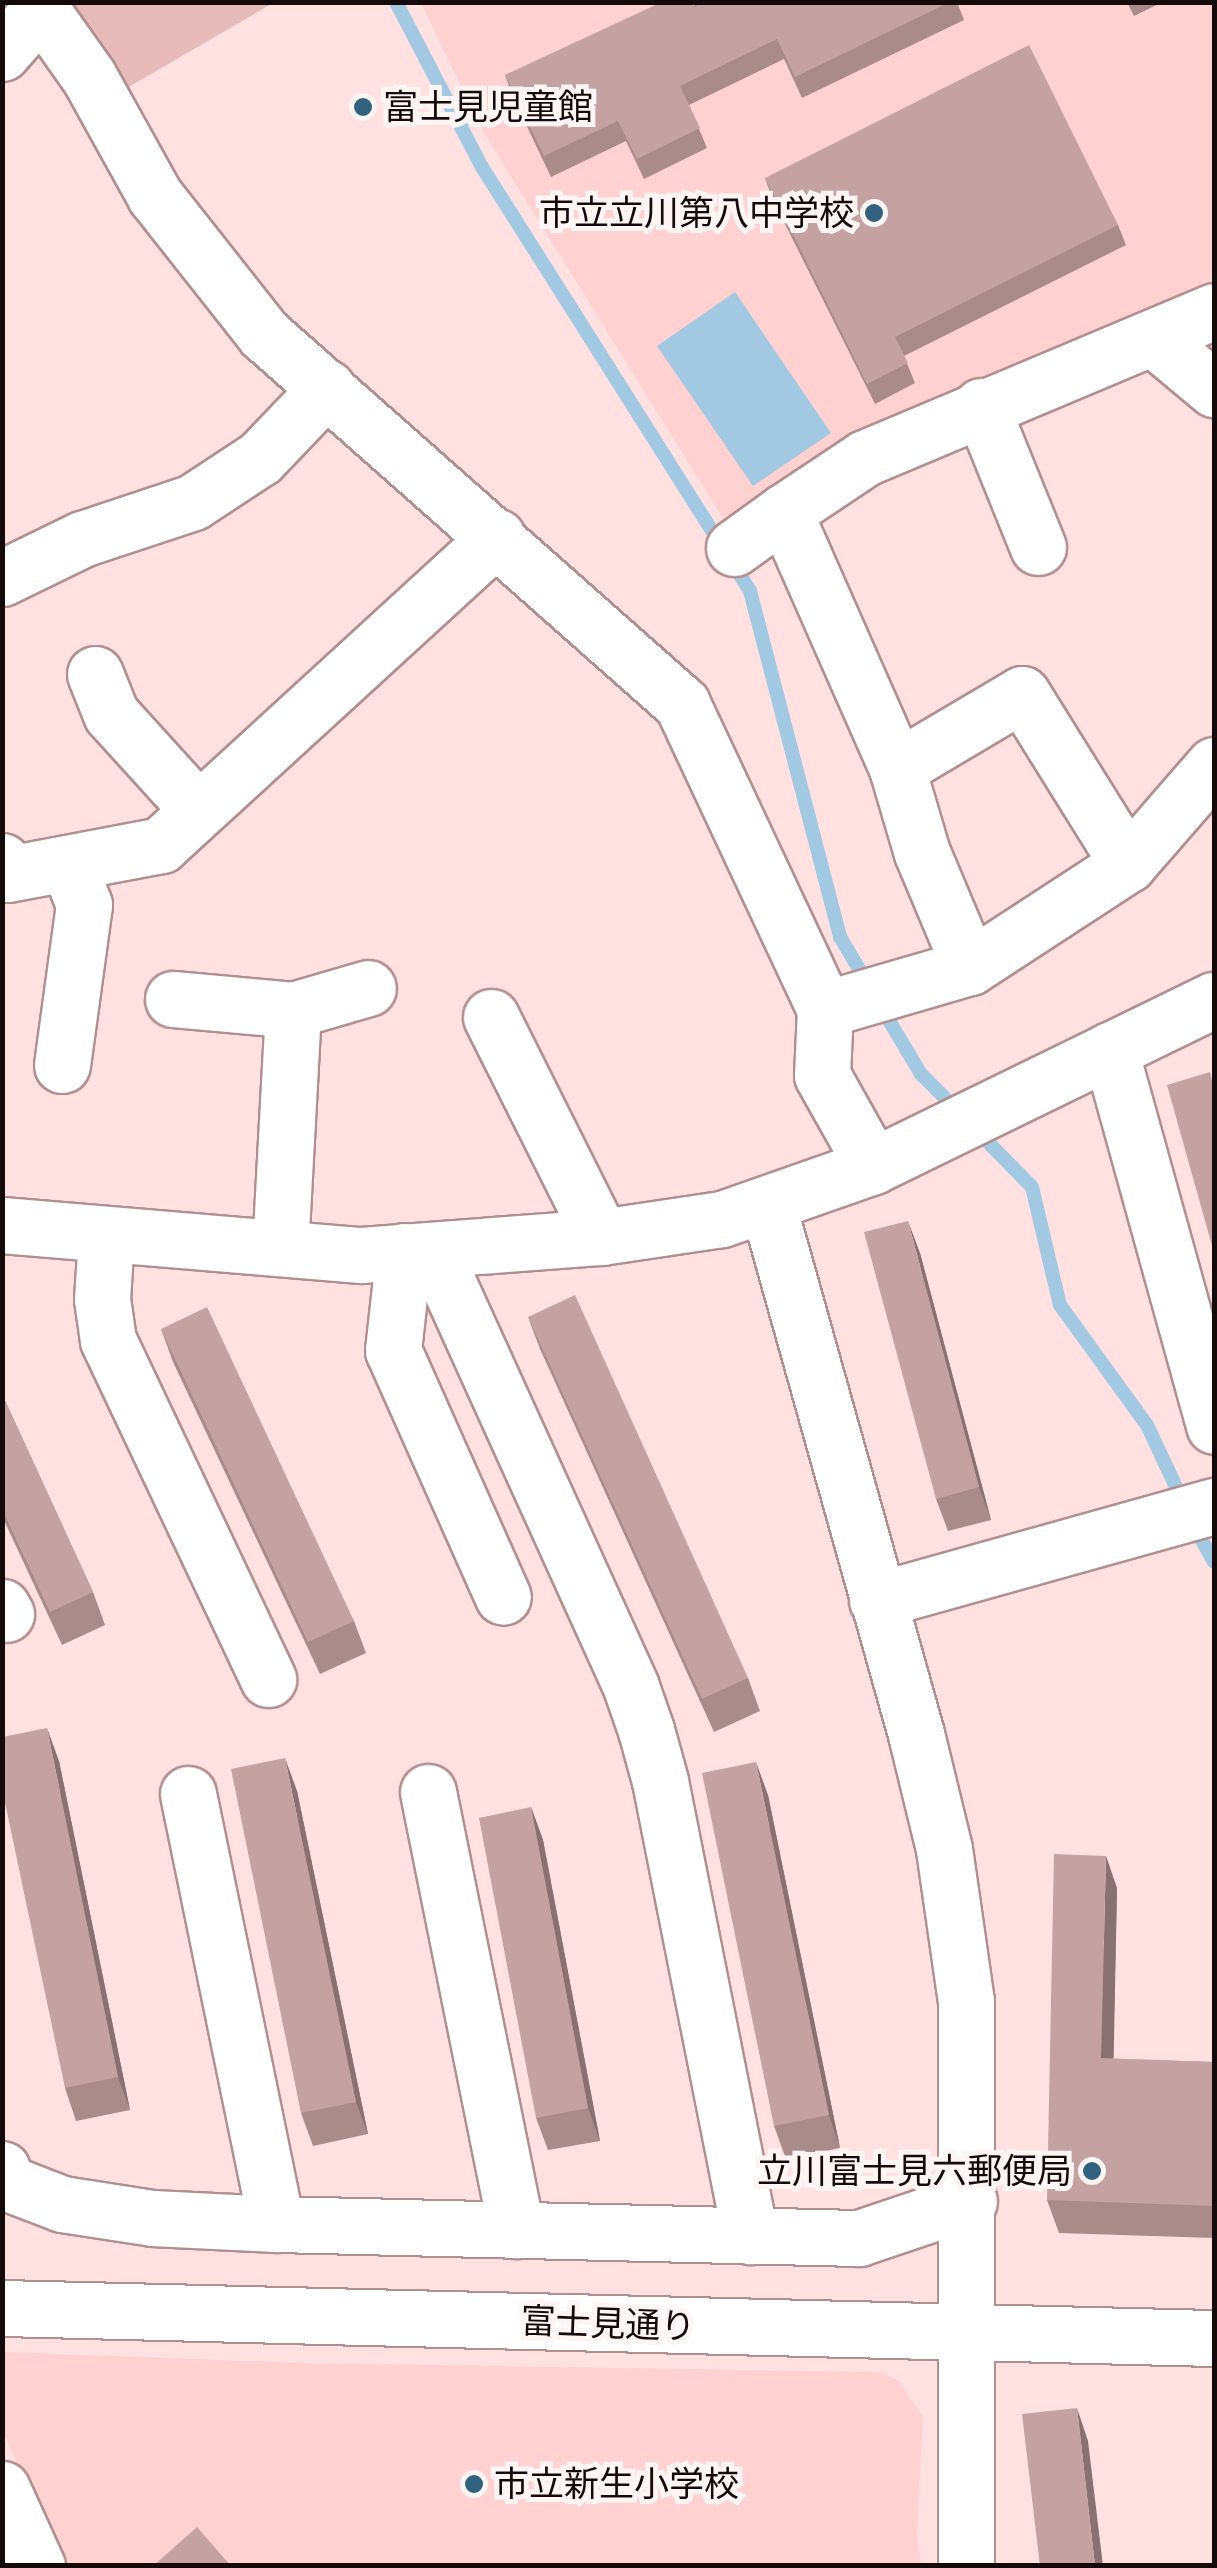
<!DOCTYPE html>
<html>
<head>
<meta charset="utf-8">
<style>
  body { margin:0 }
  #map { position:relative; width:1217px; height:2568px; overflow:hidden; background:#ffe1e1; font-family:Raleway,"Noto Sans JP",sans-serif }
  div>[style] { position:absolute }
  .built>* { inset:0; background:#ffd2d1 }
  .green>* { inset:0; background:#e6bbba }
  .water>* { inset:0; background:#a3c8e1 }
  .stream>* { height:14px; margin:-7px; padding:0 7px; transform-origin:7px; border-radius:7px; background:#a3c8e1 }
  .roads { filter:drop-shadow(2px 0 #b18f8e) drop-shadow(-2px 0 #b18f8e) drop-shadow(0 2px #b18f8e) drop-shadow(0 -2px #b18f8e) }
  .minor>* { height:55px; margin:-27.5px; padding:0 27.5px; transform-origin:27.5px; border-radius:27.5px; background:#fff }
  .wall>* { inset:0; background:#a98b8a }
  .shaded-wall>* { inset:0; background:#897171 }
  .building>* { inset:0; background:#c4a2a1 }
  .dots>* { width:28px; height:28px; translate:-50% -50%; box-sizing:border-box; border:5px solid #fcf5f4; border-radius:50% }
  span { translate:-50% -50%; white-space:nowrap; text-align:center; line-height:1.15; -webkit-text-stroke:10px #fcf5f4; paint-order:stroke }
  .poi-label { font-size:35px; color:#150a0a }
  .left { translate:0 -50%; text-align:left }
  .right { translate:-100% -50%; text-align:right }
  .street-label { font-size:35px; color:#150a0a }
  .frame { position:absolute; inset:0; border:5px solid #150a0a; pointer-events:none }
</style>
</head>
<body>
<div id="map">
  <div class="built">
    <i style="clip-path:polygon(421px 3px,1214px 3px,1214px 294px,732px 533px,484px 133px)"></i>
    <i style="clip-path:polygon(3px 2352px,307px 2363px,881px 2372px,899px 2381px,923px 2417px,917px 2535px,921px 2565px,68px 2565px,3px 2433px)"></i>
  </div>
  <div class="green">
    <i style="clip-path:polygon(58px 3px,273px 3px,120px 92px)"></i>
  </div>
  <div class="water">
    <i style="clip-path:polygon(735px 292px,831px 433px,753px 486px,657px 346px)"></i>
  </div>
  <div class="stream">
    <i style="left:396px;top:2px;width:186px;rotate:62.5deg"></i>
    <i style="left:482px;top:167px;width:502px;rotate:57.7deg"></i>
    <i style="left:750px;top:591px;width:358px;rotate:75.4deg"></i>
    <i style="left:840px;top:937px;width:55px;rotate:59.2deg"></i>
    <i style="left:881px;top:1007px;width:78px;rotate:59.2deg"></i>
    <i style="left:921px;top:1074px;width:55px;rotate:45deg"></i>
    <i style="left:975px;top:1129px;width:81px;rotate:45.5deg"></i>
    <i style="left:1032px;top:1187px;width:121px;rotate:76.7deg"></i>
    <i style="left:1060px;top:1305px;width:148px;rotate:54.1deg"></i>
    <i style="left:1147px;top:1425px;width:87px;rotate:64.9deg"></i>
    <i style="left:1193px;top:1524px;width:43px;rotate:61.1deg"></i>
  </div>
  <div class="roads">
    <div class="minor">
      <i style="left:36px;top:2px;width:92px;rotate:54.8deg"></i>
      <i style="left:89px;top:77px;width:136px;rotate:61deg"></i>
      <i style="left:155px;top:196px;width:176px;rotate:51.7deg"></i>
      <i style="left:264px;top:334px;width:558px;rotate:41.51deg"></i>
      <i style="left:682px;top:704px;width:337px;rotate:64.9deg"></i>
      <i style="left:2px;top:53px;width:60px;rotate:-49.1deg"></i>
      <i style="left:1153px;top:338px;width:80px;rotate:39.9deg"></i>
      <i style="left:981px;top:406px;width:152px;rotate:68deg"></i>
      <i style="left:734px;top:548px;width:62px;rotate:-35.8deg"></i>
      <i style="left:2px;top:578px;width:89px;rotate:-26deg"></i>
      <i style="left:82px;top:539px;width:117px;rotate:-18.4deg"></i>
      <i style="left:193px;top:502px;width:80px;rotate:-33.3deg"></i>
      <i style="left:260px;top:458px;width:97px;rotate:-46.3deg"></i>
      <i style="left:95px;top:674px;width:43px;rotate:68.2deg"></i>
      <i style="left:111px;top:714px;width:130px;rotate:47.8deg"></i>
      <i style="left:897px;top:768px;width:145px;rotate:-30.6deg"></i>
      <i style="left:1022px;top:694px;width:200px;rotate:58.1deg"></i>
      <i style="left:2px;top:861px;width:14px;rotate:65deg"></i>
      <i style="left:8px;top:874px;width:156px;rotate:-10.7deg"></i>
      <i style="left:161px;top:845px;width:456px;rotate:-42.5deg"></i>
      <i style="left:970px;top:967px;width:124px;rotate:-112.8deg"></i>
      <i style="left:922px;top:853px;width:89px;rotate:-106.4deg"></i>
      <i style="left:897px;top:768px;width:280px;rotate:-113.8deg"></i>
      <i style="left:784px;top:512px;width:97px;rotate:-33.7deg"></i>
      <i style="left:865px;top:458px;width:379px;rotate:-22.8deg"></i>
      <i style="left:173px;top:999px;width:121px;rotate:5.2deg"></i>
      <i style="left:293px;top:1010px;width:237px;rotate:93.1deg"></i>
      <i style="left:293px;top:1010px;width:78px;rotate:-16.3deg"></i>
      <i style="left:491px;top:1017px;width:246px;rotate:63.4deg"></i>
      <i style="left:1110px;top:1050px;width:390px;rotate:74.5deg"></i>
      <i style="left:62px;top:1065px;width:162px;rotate:-82.2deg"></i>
      <i style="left:84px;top:905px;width:45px;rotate:-110.9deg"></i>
      <i style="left:873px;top:1166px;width:104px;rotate:-119.3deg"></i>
      <i style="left:822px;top:1075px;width:66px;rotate:-87.4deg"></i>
      <i style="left:825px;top:1009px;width:151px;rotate:-16.2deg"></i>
      <i style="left:970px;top:967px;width:189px;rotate:-33.1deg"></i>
      <i style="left:1128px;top:864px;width:131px;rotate:-49deg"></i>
      <i style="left:768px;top:1206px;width:548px;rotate:74.34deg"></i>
      <i style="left:916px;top:1734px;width:118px;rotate:76.3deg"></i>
      <i style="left:944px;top:1849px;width:154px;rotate:81.8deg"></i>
      <i style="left:966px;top:2001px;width:565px;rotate:90deg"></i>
      <i style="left:2px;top:1225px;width:360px;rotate:4.8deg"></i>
      <i style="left:361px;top:1255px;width:241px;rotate:-4.3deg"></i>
      <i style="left:601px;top:1237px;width:122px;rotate:-8.5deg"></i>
      <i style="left:722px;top:1219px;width:160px;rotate:-19.3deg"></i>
      <i style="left:873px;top:1166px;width:379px;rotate:-26deg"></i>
      <i style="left:106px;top:1236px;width:63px;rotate:93.6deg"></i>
      <i style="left:102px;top:1299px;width:41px;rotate:81.7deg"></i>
      <i style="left:108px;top:1340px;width:375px;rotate:64.7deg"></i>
      <i style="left:433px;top:1250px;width:480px;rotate:65.6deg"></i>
      <i style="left:631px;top:1687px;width:46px;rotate:70.8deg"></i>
      <i style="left:646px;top:1730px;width:53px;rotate:74.6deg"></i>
      <i style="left:660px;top:1781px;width:464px;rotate:78.8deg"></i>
      <i style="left:404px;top:1251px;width:100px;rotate:96.3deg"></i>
      <i style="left:393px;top:1350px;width:270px;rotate:66deg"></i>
      <i style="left:877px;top:1600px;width:350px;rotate:-15.6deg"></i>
      <i style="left:2px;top:1607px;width:8px;rotate:60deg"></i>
      <i style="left:428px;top:1792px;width:447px;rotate:78.6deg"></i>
      <i style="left:188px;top:1794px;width:439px;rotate:78.4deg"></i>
      <i style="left:2px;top:2169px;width:13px;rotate:77deg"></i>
      <i style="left:5px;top:2182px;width:61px;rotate:21.1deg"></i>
      <i style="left:62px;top:2204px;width:91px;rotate:8.8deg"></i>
      <i style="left:152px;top:2218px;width:124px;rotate:2.8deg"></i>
      <i style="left:276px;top:2224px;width:583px;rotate:1.38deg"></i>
      <i style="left:859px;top:2238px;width:116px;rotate:-18.6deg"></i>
      <i style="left:2px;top:2308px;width:1212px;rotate:1.42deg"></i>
      <i style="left:2px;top:2489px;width:85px;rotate:65.6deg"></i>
    </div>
  </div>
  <div class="wall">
    <i style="clip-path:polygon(704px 2px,957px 2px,964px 20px,802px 98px,784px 59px,689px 105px,707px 148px,644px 179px,626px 141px,551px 177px,512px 95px,505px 75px)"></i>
    <i style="clip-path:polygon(1127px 2px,1163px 2px,1134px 16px)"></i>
    <i style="clip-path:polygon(765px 178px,1118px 225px,1126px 245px,904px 356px,915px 383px,875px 404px,772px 198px)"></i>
    <i style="clip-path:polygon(920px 1253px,991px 1520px,948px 1531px,936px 1499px)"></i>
    <i style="clip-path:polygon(528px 1317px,748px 1678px,760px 1711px,714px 1732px,540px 1349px)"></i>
    <i style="clip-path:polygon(161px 1329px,354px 1621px,366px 1653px,320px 1674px,173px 1362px)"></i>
    <i style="clip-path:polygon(2px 1394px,93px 1592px,105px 1625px,62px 1645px,2px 1516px)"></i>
    <i style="clip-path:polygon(59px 1761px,130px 2110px,76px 2121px,65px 2088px)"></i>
    <i style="clip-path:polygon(297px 1791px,368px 2134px,313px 2146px,301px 2113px)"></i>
    <i style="clip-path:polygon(768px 1795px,840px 2148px,786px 2159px,774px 2126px)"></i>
    <i style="clip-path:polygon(531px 1807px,543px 1840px,600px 2141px,548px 2150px,536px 2118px)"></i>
    <i style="clip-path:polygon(1117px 1888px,1113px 2059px,1214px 2062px,1214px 2238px,1059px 2233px,1047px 2200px)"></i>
  </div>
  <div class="shaded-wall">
    <i style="clip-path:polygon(908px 1221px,920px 1253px,991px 1520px,979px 1487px)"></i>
    <i style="clip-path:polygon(47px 1728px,59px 1761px,130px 2110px,118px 2077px)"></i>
    <i style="clip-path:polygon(285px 1758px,297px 1791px,368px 2134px,356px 2102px)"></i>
    <i style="clip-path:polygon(756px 1762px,768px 1795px,840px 2148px,829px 2115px)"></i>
    <i style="clip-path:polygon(531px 1807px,543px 1840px,600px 2141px,588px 2108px)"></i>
    <i style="clip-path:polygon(1106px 1856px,1117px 1888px,1113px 2091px,1101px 2058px)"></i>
    <i style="clip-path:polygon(1077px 2408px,1088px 2441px,1103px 2566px,1095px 2566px)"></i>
  </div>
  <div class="building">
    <i style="clip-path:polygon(662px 2px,692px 2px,694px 7px,704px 2px,950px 2px,795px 77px,777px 39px,680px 86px,700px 128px,637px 159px,618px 121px,544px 156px,505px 75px)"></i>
    <i style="clip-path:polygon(1029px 45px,1118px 225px,895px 337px,908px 363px,867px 384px,765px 178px)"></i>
    <i style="clip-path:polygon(1210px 1072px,1214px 1088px,1214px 1253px,1167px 1085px)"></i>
    <i style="clip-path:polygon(908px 1221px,979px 1487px,936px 1499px,864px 1232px)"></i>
    <i style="clip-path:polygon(575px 1295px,748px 1678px,702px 1699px,528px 1317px)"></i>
    <i style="clip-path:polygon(207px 1307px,354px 1621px,308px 1642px,161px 1329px)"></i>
    <i style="clip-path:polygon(2px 1394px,93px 1592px,50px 1612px,2px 1509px)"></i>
    <i style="clip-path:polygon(47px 1728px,118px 2077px,65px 2088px,2px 1788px,2px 1737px)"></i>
    <i style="clip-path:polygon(285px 1758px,356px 2102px,301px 2113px,231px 1769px)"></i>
    <i style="clip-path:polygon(756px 1762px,829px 2115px,774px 2126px,702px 1773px)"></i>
    <i style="clip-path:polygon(531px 1807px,588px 2108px,536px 2118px,479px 1818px)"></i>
    <i style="clip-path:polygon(1054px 1854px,1106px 1856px,1101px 2058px,1214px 2062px,1214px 2206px,1047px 2200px)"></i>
    <i style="clip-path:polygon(1077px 2408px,1095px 2566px,1040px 2566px,1022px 2414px)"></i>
    <i style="clip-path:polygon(197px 2527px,231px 2566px,153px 2566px)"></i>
  </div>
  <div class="dots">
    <i style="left:363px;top:107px;background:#30627f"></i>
    <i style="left:874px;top:213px;background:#30627f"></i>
    <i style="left:1092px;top:2171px;background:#30627f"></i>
    <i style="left:474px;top:2484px;background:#30627f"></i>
  </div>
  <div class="poi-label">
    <span class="left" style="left:383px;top:107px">富士見児童館</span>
    <span class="right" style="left:854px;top:213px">市立立川第八中学校</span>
    <span class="right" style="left:1072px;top:2171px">立川富士見六郵便局</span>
    <span class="left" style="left:494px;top:2484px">市立新生小学校</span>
  </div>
  <div class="street-label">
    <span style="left:608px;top:2324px;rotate:2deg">富士見通り</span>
  </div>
  <div class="frame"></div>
</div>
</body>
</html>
